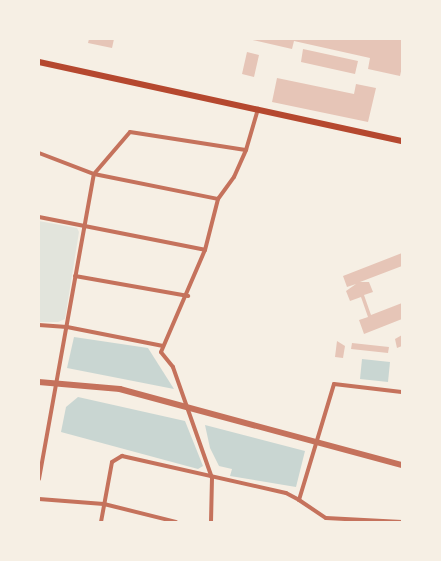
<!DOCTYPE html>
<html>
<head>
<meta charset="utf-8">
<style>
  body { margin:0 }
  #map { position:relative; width:441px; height:561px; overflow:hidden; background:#f6efe4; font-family:"Titillium Web",sans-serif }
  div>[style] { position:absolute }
  .green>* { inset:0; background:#e2e4dc }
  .water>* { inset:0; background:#c9d6d2 }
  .building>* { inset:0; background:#e6c5b7 }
  .minor>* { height:4px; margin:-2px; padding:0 2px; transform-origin:2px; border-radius:2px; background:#c5725c }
  .tertiary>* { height:5.5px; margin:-2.75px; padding:0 2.75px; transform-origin:2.75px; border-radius:2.75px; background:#c5725c }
  .secondary>* { height:6px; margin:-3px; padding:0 3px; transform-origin:3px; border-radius:3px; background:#b5482f }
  span { translate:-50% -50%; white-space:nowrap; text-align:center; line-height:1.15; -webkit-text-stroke:3px #f6efe4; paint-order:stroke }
  .frame { position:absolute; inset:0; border:40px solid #f6efe4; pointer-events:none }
</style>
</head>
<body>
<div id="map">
  <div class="green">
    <i style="clip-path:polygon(39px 221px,77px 228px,79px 232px,65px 319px,58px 322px,39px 322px)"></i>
  </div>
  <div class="water">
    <i style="clip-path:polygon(74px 337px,148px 348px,174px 389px,67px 368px)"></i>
    <i style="clip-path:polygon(362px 359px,390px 362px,388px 382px,360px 379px)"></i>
    <i style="clip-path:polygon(78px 397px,185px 421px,203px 466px,198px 469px,61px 432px,66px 407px)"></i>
    <i style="clip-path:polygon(205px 425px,305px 451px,296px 487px,230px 476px,232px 469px,219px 466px,210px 448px)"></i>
  </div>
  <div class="building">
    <i style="clip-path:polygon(89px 39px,114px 39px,112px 48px,88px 43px)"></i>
    <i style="clip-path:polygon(248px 39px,402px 39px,402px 67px,400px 76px,368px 69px,370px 58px,294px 41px,292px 49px)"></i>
    <i style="clip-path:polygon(303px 49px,358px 61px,355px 74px,301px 62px)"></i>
    <i style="clip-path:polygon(247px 52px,259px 55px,254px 77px,242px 74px)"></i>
    <i style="clip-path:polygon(277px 78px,354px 94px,356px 84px,376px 88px,368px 122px,272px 102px)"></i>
    <i style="clip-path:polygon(402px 253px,402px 266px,360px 282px,369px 282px,373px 292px,364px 295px,371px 315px,402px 303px,402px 319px,364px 334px,359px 320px,368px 317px,361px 297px,350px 301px,346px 291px,356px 284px,347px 287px,343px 276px)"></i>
    <i style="clip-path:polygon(402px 335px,402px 346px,397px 348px,395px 339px)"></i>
    <i style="clip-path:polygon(337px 341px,345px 346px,343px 358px,335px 357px)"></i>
    <i style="clip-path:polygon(352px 343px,389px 347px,388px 353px,351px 349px)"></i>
  </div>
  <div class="minor">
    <i style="left:39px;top:153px;width:59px;rotate:20.9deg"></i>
    <i style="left:94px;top:174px;width:126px;rotate:11.4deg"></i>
    <i style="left:39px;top:217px;width:169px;rotate:11.2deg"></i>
    <i style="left:75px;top:276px;width:115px;rotate:10deg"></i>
    <i style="left:39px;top:325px;width:28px;rotate:4deg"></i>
    <i style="left:67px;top:327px;width:98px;rotate:11.2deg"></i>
    <i style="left:39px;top:479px;width:310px;rotate:-79.8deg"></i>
    <i style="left:94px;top:174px;width:55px;rotate:-49.4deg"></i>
    <i style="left:130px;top:132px;width:117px;rotate:8.8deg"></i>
    <i style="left:39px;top:499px;width:65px;rotate:4.4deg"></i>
    <i style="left:104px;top:504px;width:74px;rotate:14deg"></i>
    <i style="left:299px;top:500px;width:32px;rotate:34deg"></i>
    <i style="left:326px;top:518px;width:76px;rotate:3deg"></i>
    <i style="left:101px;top:522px;width:61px;rotate:-79.6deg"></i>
    <i style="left:112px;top:462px;width:12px;rotate:-31deg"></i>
    <i style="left:122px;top:456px;width:168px;rotate:12.7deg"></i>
    <i style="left:286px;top:493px;width:15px;rotate:28deg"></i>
    <i style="left:299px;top:500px;width:121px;rotate:-73.2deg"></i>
    <i style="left:334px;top:384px;width:68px;rotate:6.7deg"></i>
    <i style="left:211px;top:522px;width:44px;rotate:-88.7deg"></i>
    <i style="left:212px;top:478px;width:118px;rotate:-109.4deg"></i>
    <i style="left:173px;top:367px;width:19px;rotate:-129deg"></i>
    <i style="left:161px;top:352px;width:111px;rotate:-66.7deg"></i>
    <i style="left:205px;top:250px;width:53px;rotate:-75.7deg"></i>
    <i style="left:218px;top:199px;width:27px;rotate:-54deg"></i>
    <i style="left:234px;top:177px;width:30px;rotate:-66deg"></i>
    <i style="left:246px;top:150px;width:43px;rotate:-73.7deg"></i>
  </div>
  <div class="tertiary">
    <i style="left:39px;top:382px;width:81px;rotate:4.9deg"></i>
    <i style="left:120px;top:389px;width:292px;rotate:15.1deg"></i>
  </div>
  <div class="secondary">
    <i style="left:39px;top:62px;width:371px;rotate:12.3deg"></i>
  </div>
  <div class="frame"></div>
</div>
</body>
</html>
